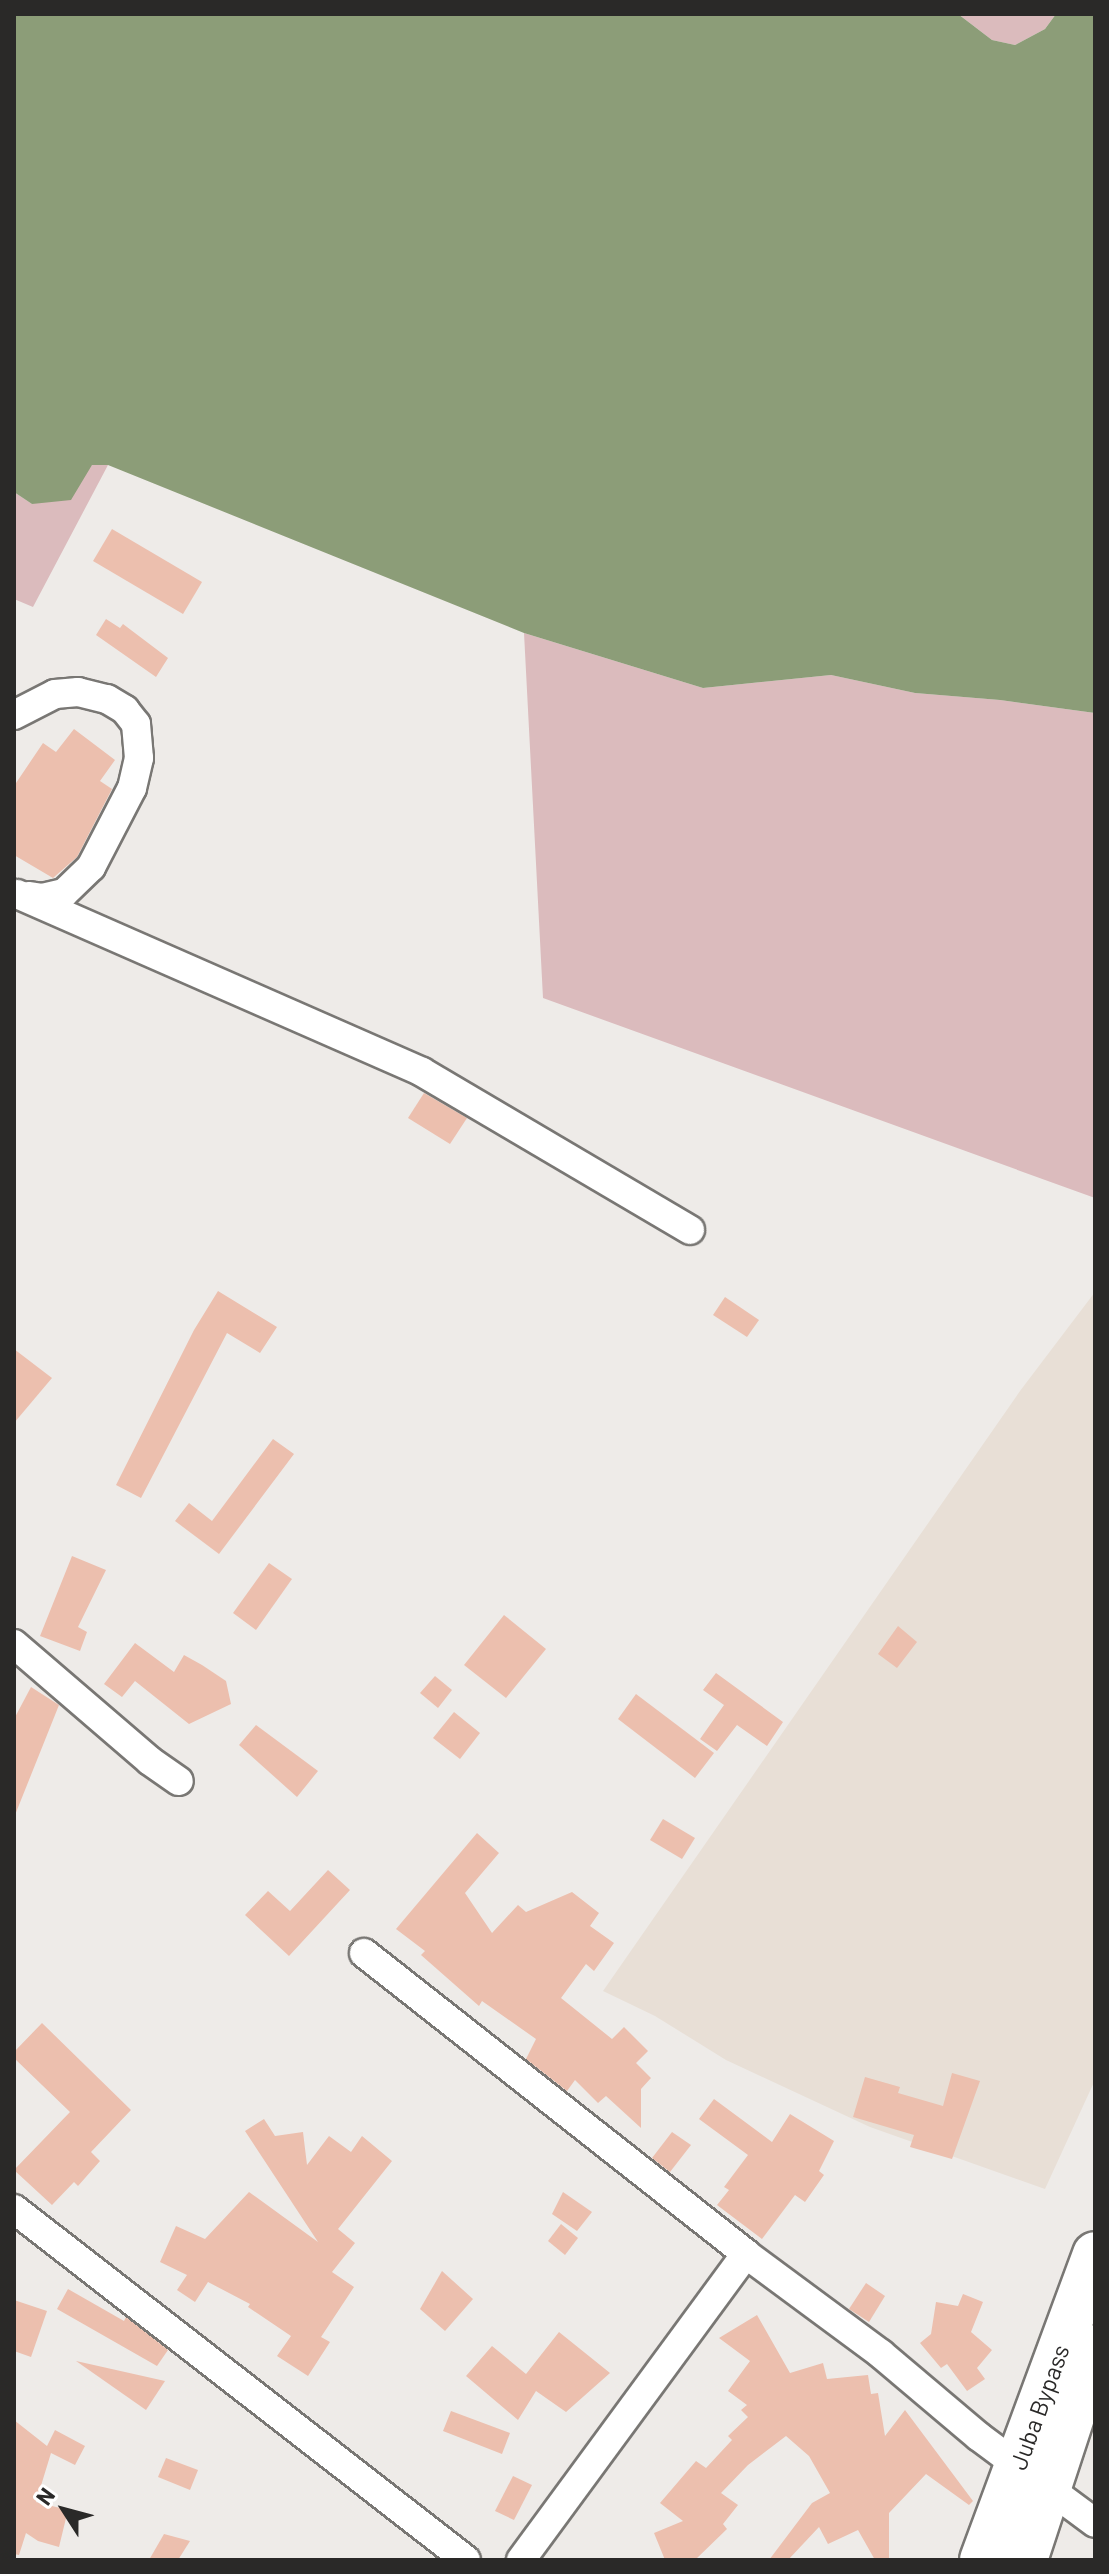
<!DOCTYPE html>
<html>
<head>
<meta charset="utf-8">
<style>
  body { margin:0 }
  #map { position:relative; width:1109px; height:2574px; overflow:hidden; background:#eeebe8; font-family:Barlow,sans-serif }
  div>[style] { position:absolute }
  .built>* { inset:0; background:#e8dfd6 }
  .green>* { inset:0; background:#dbbbbd }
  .water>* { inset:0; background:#8c9d78 }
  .building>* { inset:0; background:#ecbfae }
  .roads { filter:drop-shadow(2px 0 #797774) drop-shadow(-2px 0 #797774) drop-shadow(0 2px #797774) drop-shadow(0 -2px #797774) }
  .street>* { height:28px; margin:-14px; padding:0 14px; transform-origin:14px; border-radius:14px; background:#fff }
  .primary>* { height:44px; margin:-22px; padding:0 22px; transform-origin:22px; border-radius:22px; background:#fff }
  span { translate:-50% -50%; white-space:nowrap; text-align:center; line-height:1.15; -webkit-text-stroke:6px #fff; paint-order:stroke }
  .street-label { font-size:24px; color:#2a2928 }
  .frame { position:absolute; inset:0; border:16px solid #2a2928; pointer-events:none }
  .north { position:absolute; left:24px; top:2470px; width:80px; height:80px; -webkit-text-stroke:6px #fff; paint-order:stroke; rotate:306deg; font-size:22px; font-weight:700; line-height:32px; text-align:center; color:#2a2928 }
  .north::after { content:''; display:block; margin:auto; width:28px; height:36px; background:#2a2928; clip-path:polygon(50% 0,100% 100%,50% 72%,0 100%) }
</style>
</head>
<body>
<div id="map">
  <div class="built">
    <i style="clip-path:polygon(1095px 1292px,1095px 2080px,1045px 2189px,870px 2127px,726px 2060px,655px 2016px,603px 1991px,1020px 1391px)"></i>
  </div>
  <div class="green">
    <i style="clip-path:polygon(958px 14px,1056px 14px,1045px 29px,1015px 45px,992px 40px)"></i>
    <i style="clip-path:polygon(92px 465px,108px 465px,33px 607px,14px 599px,14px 492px,32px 504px)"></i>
    <i style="clip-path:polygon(524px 633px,703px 688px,831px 675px,915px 693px,1000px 700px,1095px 713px,1095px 1198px,543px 998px)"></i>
  </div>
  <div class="water">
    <i style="clip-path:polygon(14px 14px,958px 14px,992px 40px,1015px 45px,1045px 29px,1056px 14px,1095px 14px,1095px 713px,1000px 700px,915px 693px,831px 675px,703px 688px,524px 633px,108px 465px,92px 465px,71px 500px,32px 504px,14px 492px)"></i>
  </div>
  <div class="building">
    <i style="clip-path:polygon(112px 529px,202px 582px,183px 614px,93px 561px)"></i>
    <i style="clip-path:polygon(106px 619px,120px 628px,123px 624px,168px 658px,156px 677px,96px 635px)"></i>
    <i style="clip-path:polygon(74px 729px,115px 760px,100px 781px,112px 789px,77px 857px,53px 878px,14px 855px,14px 786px,43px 743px,56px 752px)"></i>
    <i style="clip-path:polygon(424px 1093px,467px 1118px,450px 1144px,408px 1118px)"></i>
    <i style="clip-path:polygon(218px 1291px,277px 1327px,260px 1353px,227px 1333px,141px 1498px,116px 1485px,194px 1330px)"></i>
    <i style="clip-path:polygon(725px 1297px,759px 1320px,747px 1337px,713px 1315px)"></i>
    <i style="clip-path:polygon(14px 1349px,52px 1378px,14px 1423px)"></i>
    <i style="clip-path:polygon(273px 1439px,294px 1454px,219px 1554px,175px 1521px,189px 1503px,212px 1521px)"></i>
    <i style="clip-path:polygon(72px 1556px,106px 1570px,78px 1627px,87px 1632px,80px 1651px,40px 1636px)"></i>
    <i style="clip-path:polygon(269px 1563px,292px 1579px,256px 1630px,233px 1613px)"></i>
    <i style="clip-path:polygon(504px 1615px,546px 1649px,506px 1698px,464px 1665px)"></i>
    <i style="clip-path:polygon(898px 1626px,917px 1642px,897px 1668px,878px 1654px)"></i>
    <i style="clip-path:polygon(135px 1643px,174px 1672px,184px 1655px,202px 1665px,226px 1681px,231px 1704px,189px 1724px,135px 1681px,122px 1697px,104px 1684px)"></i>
    <i style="clip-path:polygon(716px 1673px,783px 1722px,767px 1746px,737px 1725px,717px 1751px,700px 1739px,724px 1705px,703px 1690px)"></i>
    <i style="clip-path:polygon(435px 1676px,452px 1690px,438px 1708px,420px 1693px)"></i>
    <i style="clip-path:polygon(31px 1687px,59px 1705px,15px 1815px,14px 1719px)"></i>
    <i style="clip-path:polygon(636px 1694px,714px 1753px,695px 1778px,618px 1719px)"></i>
    <i style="clip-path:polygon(454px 1712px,480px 1733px,460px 1759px,433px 1738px)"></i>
    <i style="clip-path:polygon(256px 1725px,318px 1771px,297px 1797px,239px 1745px)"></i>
    <i style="clip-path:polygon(663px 1819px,695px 1838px,682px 1859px,650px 1840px)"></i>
    <i style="clip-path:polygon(477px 1833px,499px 1853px,465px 1893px,492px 1933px,518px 1905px,526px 1912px,572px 1892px,599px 1913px,590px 1926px,614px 1943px,594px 1971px,586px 1964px,561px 1998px,612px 2039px,624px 2027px,648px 2051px,636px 2063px,651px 2078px,641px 2089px,641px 2128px,606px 2096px,598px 2103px,575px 2080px,567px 2091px,526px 2059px,536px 2039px,482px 2001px,479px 2006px,421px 1955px,425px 1951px,396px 1929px)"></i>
    <i style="clip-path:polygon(328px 1870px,350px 1890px,289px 1956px,245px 1915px,268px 1891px,290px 1911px)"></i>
    <i style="clip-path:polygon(42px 2023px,131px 2110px,91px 2152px,100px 2161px,78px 2186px,74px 2182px,52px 2205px,14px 2170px,70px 2112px,14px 2058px,14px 2052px)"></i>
    <i style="clip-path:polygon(952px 2073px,980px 2081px,952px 2159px,910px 2147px,914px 2135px,853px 2117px,865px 2077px,900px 2087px,898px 2093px,943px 2106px)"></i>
    <i style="clip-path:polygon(714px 2099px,772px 2142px,790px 2114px,834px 2141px,819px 2171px,824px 2175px,805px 2202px,795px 2195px,762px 2239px,717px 2205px,729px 2190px,724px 2187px,748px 2155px,699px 2119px)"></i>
    <i style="clip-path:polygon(264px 2119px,275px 2136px,303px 2132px,307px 2165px,329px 2136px,351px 2152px,362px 2136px,392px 2161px,338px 2229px,355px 2243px,332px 2272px,354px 2287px,321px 2337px,330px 2342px,308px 2376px,277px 2356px,291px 2336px,248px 2307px,250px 2304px,208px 2282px,195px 2302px,177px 2290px,187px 2275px,160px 2262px,176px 2226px,205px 2239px,249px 2192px,318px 2242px,245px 2131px)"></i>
    <i style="clip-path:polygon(672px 2132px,691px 2145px,670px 2172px,652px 2158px)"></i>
    <i style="clip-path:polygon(563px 2192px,592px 2212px,577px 2231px,552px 2214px)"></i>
    <i style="clip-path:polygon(561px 2224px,578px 2238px,565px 2255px,548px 2241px)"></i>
    <i style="clip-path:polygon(442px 2271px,473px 2299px,445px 2331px,420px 2309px)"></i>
    <i style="clip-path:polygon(866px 2283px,885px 2296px,869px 2322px,849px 2309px)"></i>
    <i style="clip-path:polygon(68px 2289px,124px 2321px,126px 2317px,168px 2350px,157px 2366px,57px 2309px)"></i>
    <i style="clip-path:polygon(963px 2294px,983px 2302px,971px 2332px,992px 2350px,977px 2368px,985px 2379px,967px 2391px,947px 2364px,941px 2368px,920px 2343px,931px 2334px,936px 2302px,958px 2306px)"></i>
    <i style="clip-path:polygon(14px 2300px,47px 2311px,31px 2357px,14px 2351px)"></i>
    <i style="clip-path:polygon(757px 2315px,790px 2373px,823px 2363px,827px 2379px,868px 2375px,871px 2394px,878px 2393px,885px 2436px,905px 2410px,973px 2501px,969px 2505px,926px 2474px,889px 2513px,889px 2560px,875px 2560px,858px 2530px,828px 2544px,819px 2527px,788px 2560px,769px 2560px,812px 2503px,830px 2493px,809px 2456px,786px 2436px,748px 2465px,721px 2493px,738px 2505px,723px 2524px,727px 2529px,695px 2560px,665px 2560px,654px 2533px,683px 2521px,660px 2503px,696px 2461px,706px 2468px,732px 2440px,728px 2436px,748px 2417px,741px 2410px,747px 2405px,728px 2391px,750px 2361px,719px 2338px)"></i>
    <i style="clip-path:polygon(559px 2332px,610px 2373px,566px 2412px,536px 2391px,518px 2420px,466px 2376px,492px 2346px,526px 2374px)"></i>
    <i style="clip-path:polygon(76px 2361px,165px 2381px,146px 2410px)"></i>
    <i style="clip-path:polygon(451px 2411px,510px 2433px,502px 2454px,443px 2431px)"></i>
    <i style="clip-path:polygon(14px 2420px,47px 2446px,55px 2430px,85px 2446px,75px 2465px,51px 2453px,36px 2502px,68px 2510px,59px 2547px,38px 2541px,26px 2533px,19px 2555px,14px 2554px)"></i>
    <i style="clip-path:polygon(166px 2458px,198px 2470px,190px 2490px,158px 2477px)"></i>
    <i style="clip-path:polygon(513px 2476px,532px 2485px,514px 2520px,495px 2511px)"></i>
    <i style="clip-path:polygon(164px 2534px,190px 2541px,178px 2560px,149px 2560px)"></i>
  </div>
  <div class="roads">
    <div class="street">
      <i style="left:14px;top:715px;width:46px;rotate:-27.1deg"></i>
      <i style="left:55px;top:694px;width:23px;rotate:-5deg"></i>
      <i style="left:78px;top:692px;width:30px;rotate:14deg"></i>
      <i style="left:107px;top:699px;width:21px;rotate:31deg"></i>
      <i style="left:125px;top:710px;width:18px;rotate:52deg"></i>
      <i style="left:136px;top:724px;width:34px;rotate:85deg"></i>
      <i style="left:139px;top:758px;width:31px;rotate:103deg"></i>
      <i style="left:132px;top:788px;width:89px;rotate:117.4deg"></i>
      <i style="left:91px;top:867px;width:37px;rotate:136deg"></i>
      <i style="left:64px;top:893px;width:22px;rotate:167deg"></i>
      <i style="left:43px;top:898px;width:15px;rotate:-172deg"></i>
      <i style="left:17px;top:894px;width:442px;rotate:23.7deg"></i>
      <i style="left:422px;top:1072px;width:311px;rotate:30.5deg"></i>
      <i style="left:14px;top:1644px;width:179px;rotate:40.7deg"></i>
      <i style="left:150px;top:1761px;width:35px;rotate:35deg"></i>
      <i style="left:364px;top:1953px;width:486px;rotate:38.2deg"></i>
      <i style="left:746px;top:2254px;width:168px;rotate:36.5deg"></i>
      <i style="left:881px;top:2354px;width:127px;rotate:40.2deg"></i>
      <i style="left:978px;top:2436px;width:146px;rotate:36.6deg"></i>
      <i style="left:14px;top:2209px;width:572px;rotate:37.83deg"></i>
      <i style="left:521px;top:2560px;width:380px;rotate:-53.7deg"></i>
    </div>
    <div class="primary">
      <i style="left:982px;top:2560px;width:326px;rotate:-69.7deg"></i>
      <i style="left:1025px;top:2560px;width:224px;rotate:-71.8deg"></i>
    </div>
  </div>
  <div class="street-label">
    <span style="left:1039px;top:2407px;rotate:-70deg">Juba Bypass</span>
  </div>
  <div class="frame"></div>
  <div class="north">N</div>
</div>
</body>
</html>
